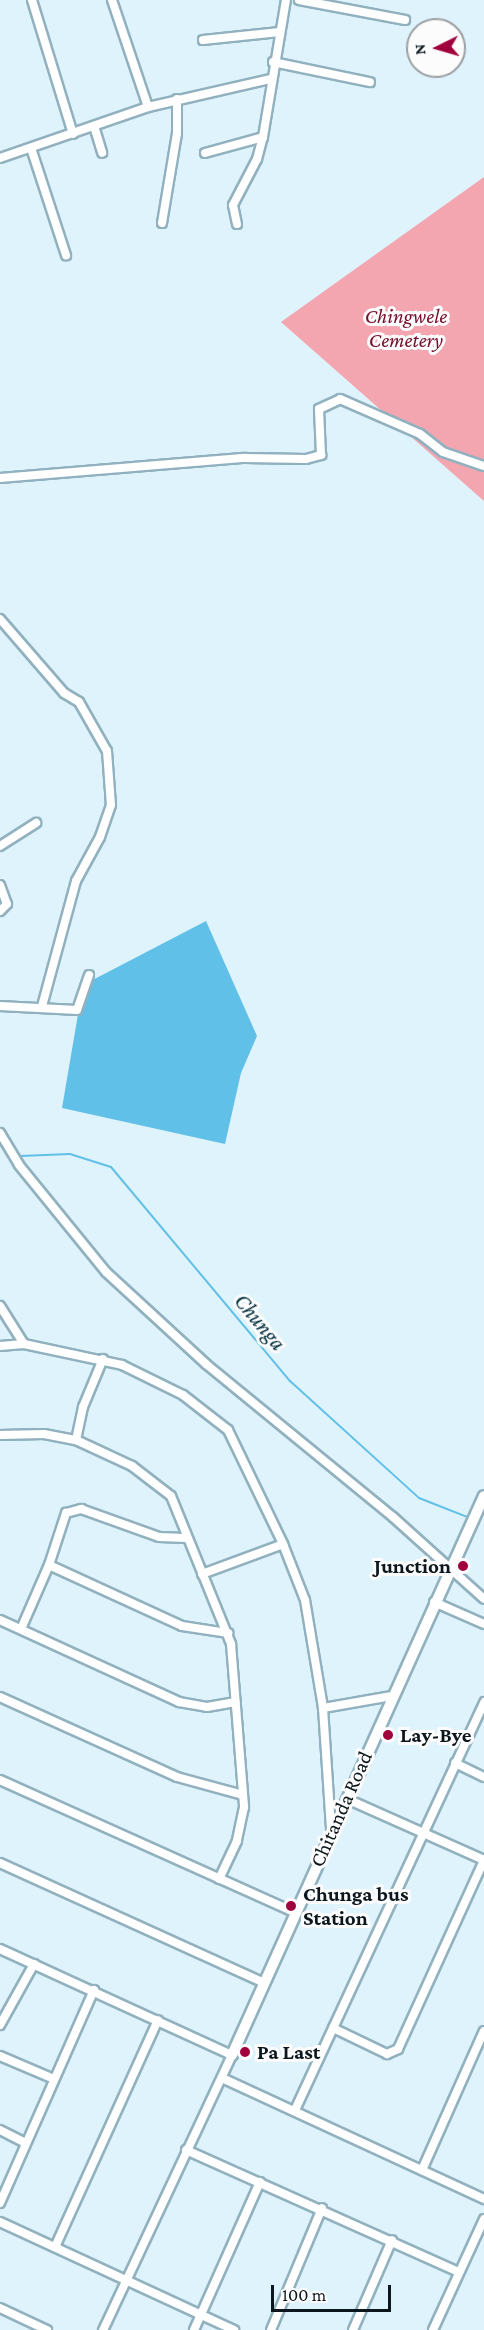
<!DOCTYPE html>
<html>
<head>
<meta charset="utf-8">
<style>
  body { margin:0 }
  #map { position:relative; width:484px; height:2330px; overflow:hidden; background:#dff3fc; font-family:"Crimson Pro",serif }
  div>[style] { position:absolute }
  .green>* { inset:0; background:#f3a6b0 }
  .water>* { inset:0; background:#61c0e7 }
  .stream>* { height:2px; margin:-1px; padding:0 1px; transform-origin:1px; border-radius:1px; background:#61c0e7 }
  .roads { filter:drop-shadow(2px 0 #91b1bf) drop-shadow(-2px 0 #91b1bf) drop-shadow(0 2px #91b1bf) drop-shadow(0 -2px #91b1bf) }
  .street>* { height:8px; margin:-4px; padding:0 4px; transform-origin:4px; border-radius:4px; background:#fff }
  .secondary>* { height:10px; margin:-5px; padding:0 5px; transform-origin:5px; border-radius:5px; background:#fff }
  .dots>* { width:16px; height:16px; translate:-50% -50%; box-sizing:border-box; border:3px solid #fcfcfc; border-radius:50% }
  span { translate:-50% -50%; white-space:nowrap; text-align:center; line-height:1.15; -webkit-text-stroke:6px #fcfcfc; paint-order:stroke }
  .park-label { font-size:21px; color:#750e2d; font-style:italic }
  .poi-label { font-size:21px; color:#0b171c; font-weight:700 }
  .right { translate:-100% -50%; text-align:right }
  .left { translate:0 -50%; text-align:left }
  .street-label { font-size:21px; color:#0b171c }
  .water-label { font-size:22px; color:#022f3f; font-style:italic }
  .north { position:absolute; left:406px; top:18px; width:60px; height:60px; box-sizing:border-box; background:#fcfcfc; border:2px solid #9ca0a2; border-radius:50%; rotate:265deg; font-size:16px; font-weight:700; line-height:24px; text-align:center; color:#0b171c }
  .north::after { content:''; display:block; margin:auto; width:21px; height:27px; background:#a0013c; clip-path:polygon(50% 0,100% 100%,50% 72%,0 100%) }
  .scale { position:absolute; left:271px; top:2285px; width:120px; height:27px; box-sizing:border-box; border:3px solid #0b171c; border-top:0; padding-left:8px; font-size:18px; line-height:21px; white-space:nowrap; color:#0b171c; -webkit-text-stroke:4px #fcfcfc; paint-order:stroke }
</style>
</head>
<body>
<div id="map">
  <div class="green">
    <i style="clip-path:polygon(484px 177px,484px 501px,281px 322px)"></i>
  </div>
  <div class="water">
    <i style="clip-path:polygon(206px 921px,257px 1036px,241px 1073px,225px 1144px,62px 1108px,83px 985px)"></i>
  </div>
  <div class="stream">
    <i style="left:20px;top:1156px;width:50px;rotate:-2.3deg"></i>
    <i style="left:70px;top:1154px;width:43px;rotate:17.6deg"></i>
    <i style="left:111px;top:1167px;width:279px;rotate:50.1deg"></i>
    <i style="left:290px;top:1381px;width:174px;rotate:42.2deg"></i>
    <i style="left:419px;top:1498px;width:55px;rotate:21.4deg"></i>
  </div>
  <div class="roads">
    <div class="street">
      <i style="left:32px;top:0;width:140px;rotate:73deg"></i>
      <i style="left:112px;top:0;width:113px;rotate:71.4deg"></i>
      <i style="left:299px;top:0;width:108px;rotate:10.7deg"></i>
      <i style="left:203px;top:40px;width:77px;rotate:-5.9deg"></i>
      <i style="left:273px;top:62px;width:99px;rotate:11.7deg"></i>
      <i style="left:94px;top:126px;width:28px;rotate:73deg"></i>
      <i style="left:31px;top:148px;width:113px;rotate:71.9deg"></i>
      <i style="left:205px;top:153px;width:60px;rotate:-15.4deg"></i>
      <i style="left:0;top:158px;width:157px;rotate:-19deg"></i>
      <i style="left:148px;top:107px;width:125px;rotate:-12.9deg"></i>
      <i style="left:162px;top:223px;width:91px;rotate:-80.5deg"></i>
      <i style="left:177px;top:133px;width:34px;rotate:-90deg"></i>
      <i style="left:237px;top:224px;width:19px;rotate:-102deg"></i>
      <i style="left:233px;top:205px;width:52px;rotate:-62.4deg"></i>
      <i style="left:257px;top:159px;width:23px;rotate:-75deg"></i>
      <i style="left:263px;top:137px;width:139px;rotate:-80.5deg"></i>
      <i style="left:0;top:478px;width:246px;rotate:-4.7deg"></i>
      <i style="left:245px;top:458px;width:61px;rotate:0.9deg"></i>
      <i style="left:306px;top:459px;width:16px;rotate:-15deg"></i>
      <i style="left:321px;top:455px;width:46px;rotate:-92.5deg"></i>
      <i style="left:319px;top:409px;width:23px;rotate:-25deg"></i>
      <i style="left:340px;top:399px;width:87px;rotate:23.6deg"></i>
      <i style="left:420px;top:434px;width:29px;rotate:38deg"></i>
      <i style="left:443px;top:452px;width:43px;rotate:18.9deg"></i>
      <i style="left:0;top:619px;width:98px;rotate:49.1deg"></i>
      <i style="left:64px;top:693px;width:17px;rotate:31deg"></i>
      <i style="left:79px;top:702px;width:56px;rotate:60.3deg"></i>
      <i style="left:107px;top:751px;width:54px;rotate:85.8deg"></i>
      <i style="left:111px;top:805px;width:34px;rotate:109deg"></i>
      <i style="left:100px;top:837px;width:50px;rotate:118.6deg"></i>
      <i style="left:76px;top:881px;width:130px;rotate:105.2deg"></i>
      <i style="left:0;top:846px;width:43px;rotate:-32.6deg"></i>
      <i style="left:0;top:885px;width:20px;rotate:70deg"></i>
      <i style="left:7px;top:904px;width:10px;rotate:135deg"></i>
      <i style="left:0;top:1006px;width:77px;rotate:3deg"></i>
      <i style="left:77px;top:1010px;width:37px;rotate:-71deg"></i>
      <i style="left:0;top:1133px;width:37px;rotate:59deg"></i>
      <i style="left:19px;top:1165px;width:138px;rotate:50.9deg"></i>
      <i style="left:106px;top:1272px;width:136px;rotate:42.6deg"></i>
      <i style="left:206px;top:1364px;width:242px;rotate:39.3deg"></i>
      <i style="left:393px;top:1517px;width:122px;rotate:42deg"></i>
      <i style="left:0;top:1306px;width:45px;rotate:57.7deg"></i>
      <i style="left:0;top:1346px;width:24px;rotate:-5deg"></i>
      <i style="left:24px;top:1344px;width:100px;rotate:12.1deg"></i>
      <i style="left:122px;top:1365px;width:68px;rotate:26.2deg"></i>
      <i style="left:183px;top:1395px;width:57px;rotate:37.9deg"></i>
      <i style="left:228px;top:1430px;width:127px;rotate:64.2deg"></i>
      <i style="left:283px;top:1544px;width:60px;rotate:68.6deg"></i>
      <i style="left:305px;top:1600px;width:109px;rotate:80.5deg"></i>
      <i style="left:323px;top:1708px;width:120px;rotate:86.2deg"></i>
      <i style="left:0;top:1435px;width:44px;rotate:-1.3deg"></i>
      <i style="left:44px;top:1434px;width:33px;rotate:11deg"></i>
      <i style="left:76px;top:1440px;width:62px;rotate:24.9deg"></i>
      <i style="left:132px;top:1466px;width:49px;rotate:37.6deg"></i>
      <i style="left:171px;top:1496px;width:160px;rotate:67.9deg"></i>
      <i style="left:231px;top:1644px;width:164px;rotate:85.4deg"></i>
      <i style="left:244px;top:1807px;width:35px;rotate:102deg"></i>
      <i style="left:237px;top:1841px;width:42px;rotate:115.3deg"></i>
      <i style="left:76px;top:1440px;width:34px;rotate:-78deg"></i>
      <i style="left:83px;top:1407px;width:52px;rotate:-67.4deg"></i>
      <i style="left:49px;top:1565px;width:146px;rotate:24.6deg"></i>
      <i style="left:182px;top:1626px;width:47px;rotate:8.7deg"></i>
      <i style="left:202px;top:1574px;width:86px;rotate:-20.3deg"></i>
      <i style="left:434px;top:1602px;width:55px;rotate:23.7deg"></i>
      <i style="left:0;top:1620px;width:197px;rotate:24.6deg"></i>
      <i style="left:179px;top:1702px;width:28px;rotate:10deg"></i>
      <i style="left:207px;top:1707px;width:29px;rotate:-10deg"></i>
      <i style="left:21px;top:1629px;width:70px;rotate:-66.4deg"></i>
      <i style="left:49px;top:1565px;width:55px;rotate:-71.9deg"></i>
      <i style="left:66px;top:1513px;width:16px;rotate:-15deg"></i>
      <i style="left:81px;top:1509px;width:83px;rotate:19.7deg"></i>
      <i style="left:159px;top:1537px;width:27px;rotate:2deg"></i>
      <i style="left:0;top:1697px;width:194px;rotate:24.3deg"></i>
      <i style="left:177px;top:1777px;width:68px;rotate:15.3deg"></i>
      <i style="left:323px;top:1708px;width:70px;rotate:-9.9deg"></i>
      <i style="left:455px;top:1763px;width:32px;rotate:26deg"></i>
      <i style="left:0;top:1780px;width:325px;rotate:24.2deg"></i>
      <i style="left:347px;top:1799px;width:150px;rotate:24deg"></i>
      <i style="left:0;top:1863px;width:290px;rotate:24.4deg"></i>
      <i style="left:0;top:1949px;width:255px;rotate:24.6deg"></i>
      <i style="left:232px;top:2055px;width:304px;rotate:115.1deg"></i>
      <i style="left:0;top:2025px;width:70px;rotate:-60.9deg"></i>
      <i style="left:333px;top:2028px;width:60px;rotate:25.7deg"></i>
      <i style="left:387px;top:2054px;width:12px;rotate:-24deg"></i>
      <i style="left:398px;top:2049px;width:208px;rotate:-65.5deg"></i>
      <i style="left:0;top:2056px;width:59px;rotate:23.1deg"></i>
      <i style="left:222px;top:2078px;width:289px;rotate:24.8deg"></i>
      <i style="left:295px;top:2110px;width:450px;rotate:-65.1deg"></i>
      <i style="left:0;top:2130px;width:29px;rotate:27deg"></i>
      <i style="left:186px;top:2150px;width:299px;rotate:24.1deg"></i>
      <i style="left:422px;top:2170px;width:152px;rotate:-66deg"></i>
      <i style="left:0;top:2203px;width:233px;rotate:-66.2deg"></i>
      <i style="left:0;top:2222px;width:258px;rotate:24.8deg"></i>
      <i style="left:55px;top:2247px;width:249px;rotate:-65.6deg"></i>
      <i style="left:0;top:2308px;width:52px;rotate:25.1deg"></i>
      <i style="left:194px;top:2330px;width:162px;rotate:-66deg"></i>
      <i style="left:271px;top:2330px;width:132px;rotate:-67.3deg"></i>
      <i style="left:353px;top:2330px;width:98px;rotate:-66.6deg"></i>
      <i style="left:433px;top:2330px;width:122px;rotate:-65.3deg"></i>
    </div>
    <div class="secondary">
      <i style="left:232px;top:2055px;width:613px;rotate:-65.73deg"></i>
    </div>
  </div>
  <div class="dots">
    <i style="left:463px;top:1566px;background:#a0013c"></i>
    <i style="left:388px;top:1735px;background:#a0013c"></i>
    <i style="left:291px;top:1906px;background:#a0013c"></i>
    <i style="left:245px;top:2052px;background:#a0013c"></i>
  </div>
  <div class="park-label">
    <span style="left:406px;top:328px">Chingwele<br>Cemetery</span>
  </div>
  <div class="poi-label">
    <span class="right" style="left:451px;top:1566px">Junction</span>
    <span class="left" style="left:400px;top:1735px">Lay-Bye</span>
    <span class="left" style="left:303px;top:1906px">Chunga bus<br>Station</span>
    <span class="left" style="left:257px;top:2052px">Pa Last</span>
  </div>
  <div class="street-label">
    <span style="left:341px;top:1809px;rotate:-66deg">Chitanda Road</span>
  </div>
  <div class="water-label">
    <span style="left:260px;top:1322px;rotate:50deg">Chunga</span>
  </div>
  <div class="north">N</div>
  <div class="scale">100 m</div>
</div>
</body>
</html>
